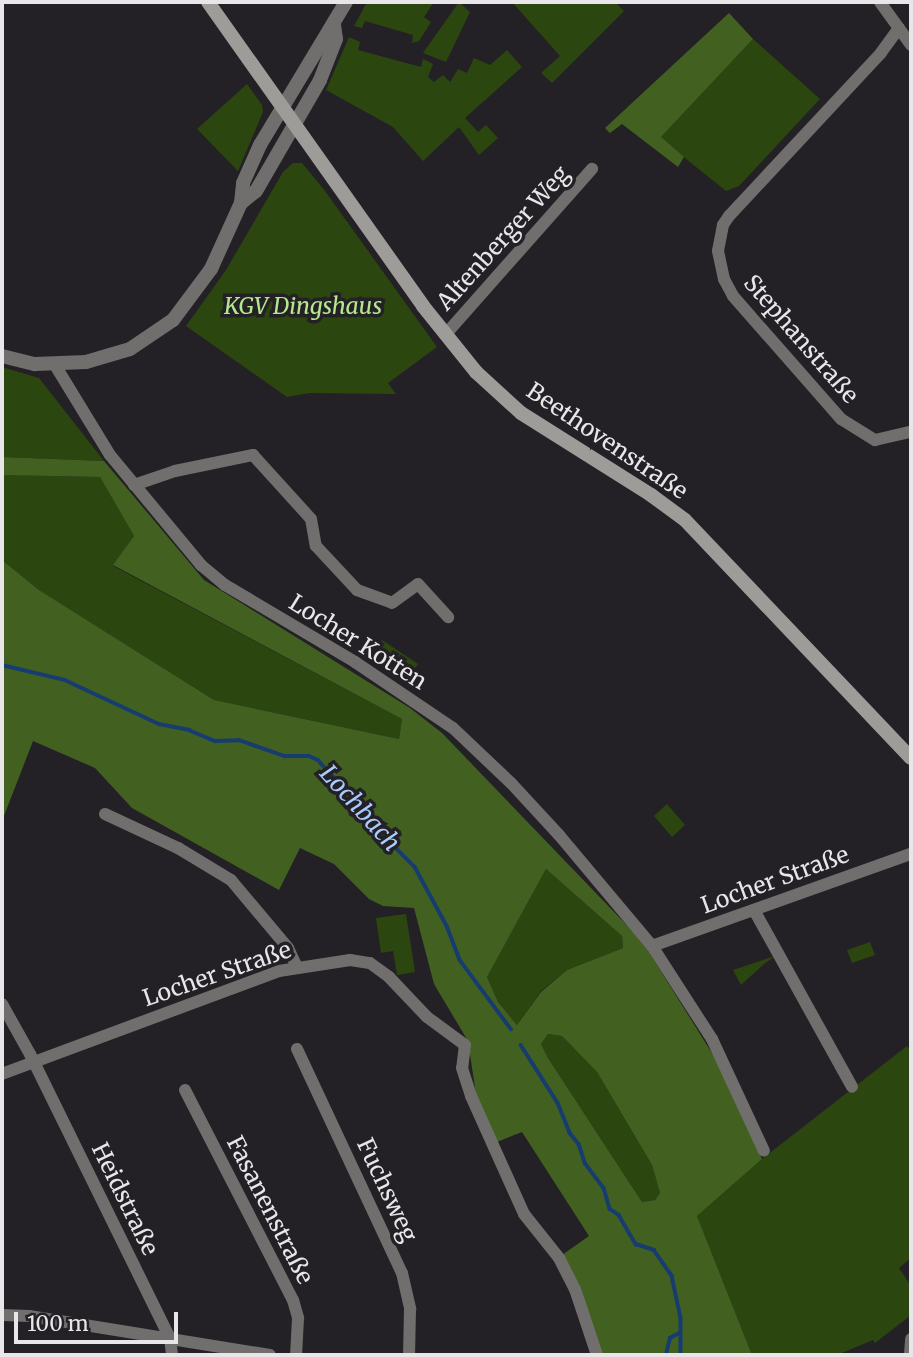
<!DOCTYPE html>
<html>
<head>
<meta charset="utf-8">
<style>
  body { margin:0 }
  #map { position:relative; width:913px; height:1357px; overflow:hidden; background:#232125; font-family:Merriweather,serif }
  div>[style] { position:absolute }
  .green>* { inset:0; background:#2c4610 }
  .forest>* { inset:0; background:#426121 }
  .stream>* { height:3.5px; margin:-1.75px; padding:0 1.75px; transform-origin:1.75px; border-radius:1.75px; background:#163c70 }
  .minor>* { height:12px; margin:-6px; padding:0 6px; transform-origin:6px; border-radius:6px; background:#716f6d }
  .tertiary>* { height:14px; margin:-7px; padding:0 7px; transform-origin:7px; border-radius:7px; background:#716f6d }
  .secondary>* { height:14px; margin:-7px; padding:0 7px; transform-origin:7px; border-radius:7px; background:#9e9c98 }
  span { translate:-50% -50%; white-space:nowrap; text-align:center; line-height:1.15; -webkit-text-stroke:7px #232125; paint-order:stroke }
  .street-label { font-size:23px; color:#e8e6e9 }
  .park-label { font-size:23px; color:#b6e78c; font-style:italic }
  .water-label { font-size:24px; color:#aaccfd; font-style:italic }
  .frame { position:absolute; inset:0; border:4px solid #e8e6e9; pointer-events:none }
  .scale { position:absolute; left:14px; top:1312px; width:164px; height:32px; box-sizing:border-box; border:4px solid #e8e6e9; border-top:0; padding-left:9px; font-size:21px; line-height:24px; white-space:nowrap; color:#e8e6e9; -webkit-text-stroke:5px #232125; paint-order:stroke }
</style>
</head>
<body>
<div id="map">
  <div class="green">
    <i style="clip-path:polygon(367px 2px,434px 2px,424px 17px,431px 22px,419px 41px,412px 43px,413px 35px,365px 21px,362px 28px,354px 26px)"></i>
    <i style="clip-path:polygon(459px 2px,470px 12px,446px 62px,423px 53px)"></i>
    <i style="clip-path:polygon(512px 2px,615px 2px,624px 11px,552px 83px,541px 73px,560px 56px)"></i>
    <i style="clip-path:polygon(349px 37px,360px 42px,358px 50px,421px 67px,423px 59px,433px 64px,428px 77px,434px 82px,443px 75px,450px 82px,458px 69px,467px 73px,474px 58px,490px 65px,507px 50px,522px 67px,465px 118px,478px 132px,486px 125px,498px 138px,479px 155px,459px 127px,423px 161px,393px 127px,326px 90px)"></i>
    <i style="clip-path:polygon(753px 39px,820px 99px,739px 186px,726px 191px,660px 138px)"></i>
    <i style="clip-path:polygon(247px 84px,262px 105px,263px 112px,238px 171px,197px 129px)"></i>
    <i style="clip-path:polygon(293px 163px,302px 163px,325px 191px,437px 347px,388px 383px,396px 394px,310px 393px,287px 397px,186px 326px,226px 270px,283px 172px)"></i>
    <i style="clip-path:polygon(2px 367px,39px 378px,104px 461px,2px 457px)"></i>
    <i style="clip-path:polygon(2px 475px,100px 477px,134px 536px,113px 566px,402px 719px,399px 739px,214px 700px,39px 590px,2px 560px)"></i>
    <i style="clip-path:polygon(382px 640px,418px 664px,411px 674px,375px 650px)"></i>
    <i style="clip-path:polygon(667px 804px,685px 825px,672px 837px,654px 816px)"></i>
    <i style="clip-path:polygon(546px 869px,622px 936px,623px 948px,567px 970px,541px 991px,517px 1025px,498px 1002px,487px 977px)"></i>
    <i style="clip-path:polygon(406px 914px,415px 972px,397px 975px,393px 951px,381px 953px,376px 918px)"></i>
    <i style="clip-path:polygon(870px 942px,875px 955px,852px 963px,847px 950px)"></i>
    <i style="clip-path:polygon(775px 956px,764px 964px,741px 985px,733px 970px)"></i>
    <i style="clip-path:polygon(548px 1034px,562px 1036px,597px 1072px,652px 1165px,660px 1193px,655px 1200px,642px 1202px,548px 1058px,541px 1044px)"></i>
    <i style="clip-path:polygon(907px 1046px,911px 1051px,911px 1258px,899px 1268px,911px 1286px,911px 1315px,875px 1343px,873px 1340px,837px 1355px,752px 1355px,697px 1216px,762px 1159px)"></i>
  </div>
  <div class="forest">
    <i style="clip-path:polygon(729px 13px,753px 39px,661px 137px,684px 157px,678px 167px,622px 124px,610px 133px,605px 128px)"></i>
    <i style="clip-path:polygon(evenodd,2px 457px,104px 461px,204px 580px,410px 708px,442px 733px,642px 941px,715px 1058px,762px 1159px,697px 1216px,752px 1355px,600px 1355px,581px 1288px,562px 1255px,589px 1236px,522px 1132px,497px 1142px,476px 1094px,468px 1041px,434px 984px,414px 908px,383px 906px,369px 899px,334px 864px,300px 848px,279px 890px,132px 808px,95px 768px,33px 741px,2px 821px,2px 560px,39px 590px,214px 700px,399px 739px,402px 719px,113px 565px,134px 536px,100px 477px,2px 475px,2px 457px,546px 869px,622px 936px,623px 948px,567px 970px,541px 992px,517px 1025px,498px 1002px,487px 977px,546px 869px,2px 457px,548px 1034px,562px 1036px,597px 1072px,652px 1165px,660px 1193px,655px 1200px,642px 1202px,548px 1058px,541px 1044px,548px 1034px)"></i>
  </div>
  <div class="stream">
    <i style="left:2px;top:665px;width:65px;rotate:13.4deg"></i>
    <i style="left:65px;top:680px;width:104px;rotate:25.1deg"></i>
    <i style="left:159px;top:724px;width:31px;rotate:11deg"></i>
    <i style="left:189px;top:730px;width:28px;rotate:23deg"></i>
    <i style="left:215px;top:741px;width:24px;rotate:-2deg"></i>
    <i style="left:239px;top:740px;width:49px;rotate:19.2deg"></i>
    <i style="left:285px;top:756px;width:24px"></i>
    <i style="left:309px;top:756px;width:10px;rotate:24deg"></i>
    <i style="left:318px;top:760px;width:58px;rotate:47.8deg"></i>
    <i style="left:357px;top:803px;width:13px;rotate:63deg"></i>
    <i style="left:363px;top:815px;width:74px;rotate:45deg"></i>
    <i style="left:415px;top:867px;width:67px;rotate:61.5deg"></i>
    <i style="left:447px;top:926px;width:36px;rotate:69deg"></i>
    <i style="left:460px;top:960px;width:86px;rotate:53.5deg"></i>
    <i style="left:521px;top:1045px;width:69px;rotate:57.5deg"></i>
    <i style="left:558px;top:1103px;width:32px;rotate:68deg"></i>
    <i style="left:570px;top:1133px;width:14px;rotate:51deg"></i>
    <i style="left:579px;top:1144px;width:20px;rotate:72deg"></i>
    <i style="left:585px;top:1163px;width:31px;rotate:53deg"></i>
    <i style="left:604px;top:1188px;width:22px;rotate:74deg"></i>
    <i style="left:610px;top:1209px;width:11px;rotate:34deg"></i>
    <i style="left:619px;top:1215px;width:34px;rotate:60deg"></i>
    <i style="left:636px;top:1244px;width:19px;rotate:18deg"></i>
    <i style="left:654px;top:1250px;width:32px;rotate:55deg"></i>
    <i style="left:672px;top:1276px;width:43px;rotate:77.9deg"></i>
    <i style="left:681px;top:1318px;width:37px;rotate:90deg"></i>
    <i style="left:666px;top:1355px;width:17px;rotate:-77deg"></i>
    <i style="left:670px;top:1338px;width:10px;rotate:-29deg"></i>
  </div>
  <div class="minor">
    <i style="left:880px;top:2px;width:53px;rotate:54.2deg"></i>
    <i style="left:899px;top:28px;width:31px;rotate:126deg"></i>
    <i style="left:881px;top:53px;width:223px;rotate:133deg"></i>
    <i style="left:729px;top:216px;width:11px;rotate:124deg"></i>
    <i style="left:723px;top:225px;width:26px;rotate:101deg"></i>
    <i style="left:718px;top:251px;width:29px;rotate:78deg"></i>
    <i style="left:724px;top:279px;width:19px;rotate:62deg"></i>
    <i style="left:733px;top:296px;width:164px;rotate:48.7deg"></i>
    <i style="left:841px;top:419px;width:40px;rotate:32deg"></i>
    <i style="left:875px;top:440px;width:37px;rotate:-13deg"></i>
    <i style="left:445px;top:335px;width:222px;rotate:-48.5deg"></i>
    <i style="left:55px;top:365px;width:105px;rotate:58.6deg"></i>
    <i style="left:110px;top:455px;width:143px;rotate:50.4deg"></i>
    <i style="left:201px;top:565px;width:31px;rotate:40deg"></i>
    <i style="left:225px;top:585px;width:151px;rotate:30.6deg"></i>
    <i style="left:355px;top:662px;width:118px;rotate:34deg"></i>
    <i style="left:453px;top:728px;width:80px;rotate:43.5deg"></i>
    <i style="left:511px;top:783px;width:71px;rotate:47.3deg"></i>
    <i style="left:559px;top:835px;width:145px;rotate:50deg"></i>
    <i style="left:652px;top:946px;width:111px;rotate:57.2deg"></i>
    <i style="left:712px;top:1039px;width:123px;rotate:65.1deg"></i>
    <i style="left:134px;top:485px;width:43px;rotate:-18.9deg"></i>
    <i style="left:175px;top:471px;width:80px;rotate:-11.6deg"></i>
    <i style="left:253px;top:455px;width:86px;rotate:47.8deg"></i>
    <i style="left:311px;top:519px;width:27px;rotate:80deg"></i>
    <i style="left:316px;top:546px;width:60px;rotate:47deg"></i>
    <i style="left:357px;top:590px;width:37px;rotate:20deg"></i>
    <i style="left:392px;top:603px;width:32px;rotate:-36deg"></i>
    <i style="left:418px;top:584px;width:45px;rotate:47.7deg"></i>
    <i style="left:105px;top:814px;width:81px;rotate:25deg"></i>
    <i style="left:178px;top:848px;width:62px;rotate:31.1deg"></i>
    <i style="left:231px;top:880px;width:89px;rotate:50deg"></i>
    <i style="left:288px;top:948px;width:21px;rotate:65deg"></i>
    <i style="left:754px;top:910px;width:202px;rotate:61deg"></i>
    <i style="left:652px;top:946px;width:275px;rotate:-19.6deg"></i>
    <i style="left:2px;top:1004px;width:57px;rotate:60.8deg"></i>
    <i style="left:30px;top:1054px;width:317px;rotate:63.8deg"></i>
    <i style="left:170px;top:1338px;width:17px;rotate:83deg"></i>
    <i style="left:297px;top:1049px;width:247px;rotate:64.9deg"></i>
    <i style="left:402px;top:1273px;width:37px;rotate:77deg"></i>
    <i style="left:410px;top:1309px;width:46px;rotate:91.2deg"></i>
    <i style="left:2px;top:1074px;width:296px;rotate:-20.4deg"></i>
    <i style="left:279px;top:971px;width:72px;rotate:-8.8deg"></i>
    <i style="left:350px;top:960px;width:20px;rotate:9deg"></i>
    <i style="left:370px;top:963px;width:24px;rotate:36deg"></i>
    <i style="left:389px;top:977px;width:55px;rotate:46.5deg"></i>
    <i style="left:427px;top:1017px;width:47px;rotate:36.4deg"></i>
    <i style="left:465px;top:1045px;width:23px;rotate:97deg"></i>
    <i style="left:462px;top:1068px;width:29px;rotate:72deg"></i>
    <i style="left:471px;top:1096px;width:129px;rotate:65.8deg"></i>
    <i style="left:524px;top:1214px;width:56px;rotate:51.5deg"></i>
    <i style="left:559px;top:1258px;width:35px;rotate:63deg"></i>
    <i style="left:575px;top:1289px;width:70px;rotate:71.6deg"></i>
    <i style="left:185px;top:1090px;width:236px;rotate:62.8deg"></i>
    <i style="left:293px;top:1300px;width:19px;rotate:74deg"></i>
    <i style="left:298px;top:1318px;width:37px;rotate:93deg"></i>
    <i style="left:2px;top:1315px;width:27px;rotate:2deg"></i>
    <i style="left:29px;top:1316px;width:244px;rotate:9.2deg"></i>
    <i style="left:910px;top:1355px;width:16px;rotate:-86deg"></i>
  </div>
  <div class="tertiary">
    <i style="left:241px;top:203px;width:19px;rotate:-39deg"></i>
    <i style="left:256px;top:191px;width:128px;rotate:-60deg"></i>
    <i style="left:320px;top:80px;width:44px;rotate:-68.7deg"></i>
    <i style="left:336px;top:39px;width:15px;rotate:-98deg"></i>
    <i style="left:2px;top:356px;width:34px;rotate:14deg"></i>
    <i style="left:35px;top:364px;width:51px;rotate:-2.2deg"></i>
    <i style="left:86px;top:362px;width:46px;rotate:-16.5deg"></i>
    <i style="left:130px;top:349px;width:52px;rotate:-34deg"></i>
    <i style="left:173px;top:320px;width:64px;rotate:-53.3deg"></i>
    <i style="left:211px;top:269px;width:72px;rotate:-65.6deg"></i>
    <i style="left:241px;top:203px;width:20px;rotate:-84deg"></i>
    <i style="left:243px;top:183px;width:42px;rotate:-65.9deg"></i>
    <i style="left:260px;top:145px;width:167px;rotate:-59deg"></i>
  </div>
  <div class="secondary">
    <i style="left:208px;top:2px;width:372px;rotate:54.7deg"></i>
    <i style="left:423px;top:306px;width:85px;rotate:51.2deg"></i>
    <i style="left:476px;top:372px;width:61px;rotate:42.3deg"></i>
    <i style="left:521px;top:413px;width:154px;rotate:32.2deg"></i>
    <i style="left:651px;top:495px;width:42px;rotate:36.3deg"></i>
    <i style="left:685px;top:520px;width:328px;rotate:46.5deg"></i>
  </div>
  <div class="street-label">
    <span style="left:503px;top:238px;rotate:-48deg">Altenberger Weg</span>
    <span style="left:801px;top:339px;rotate:49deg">Stephanstraße</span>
    <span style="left:607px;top:441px;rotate:34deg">Beethovenstraße</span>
    <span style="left:358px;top:642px;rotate:32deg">Locher Kotten</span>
    <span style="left:775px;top:880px;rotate:-20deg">Locher Straße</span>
    <span style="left:217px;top:974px;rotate:-19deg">Locher Straße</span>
    <span style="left:387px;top:1190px;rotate:65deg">Fuchsweg</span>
    <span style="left:125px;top:1199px;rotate:64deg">Heidstraße</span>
    <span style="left:270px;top:1210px;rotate:63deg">Fasanenstraße</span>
  </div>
  <div class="park-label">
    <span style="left:303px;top:306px">KGV Dingshaus</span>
  </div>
  <div class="water-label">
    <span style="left:360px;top:808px;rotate:48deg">Lochbach</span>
  </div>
  <div class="frame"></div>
  <div class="scale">100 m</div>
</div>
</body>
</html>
